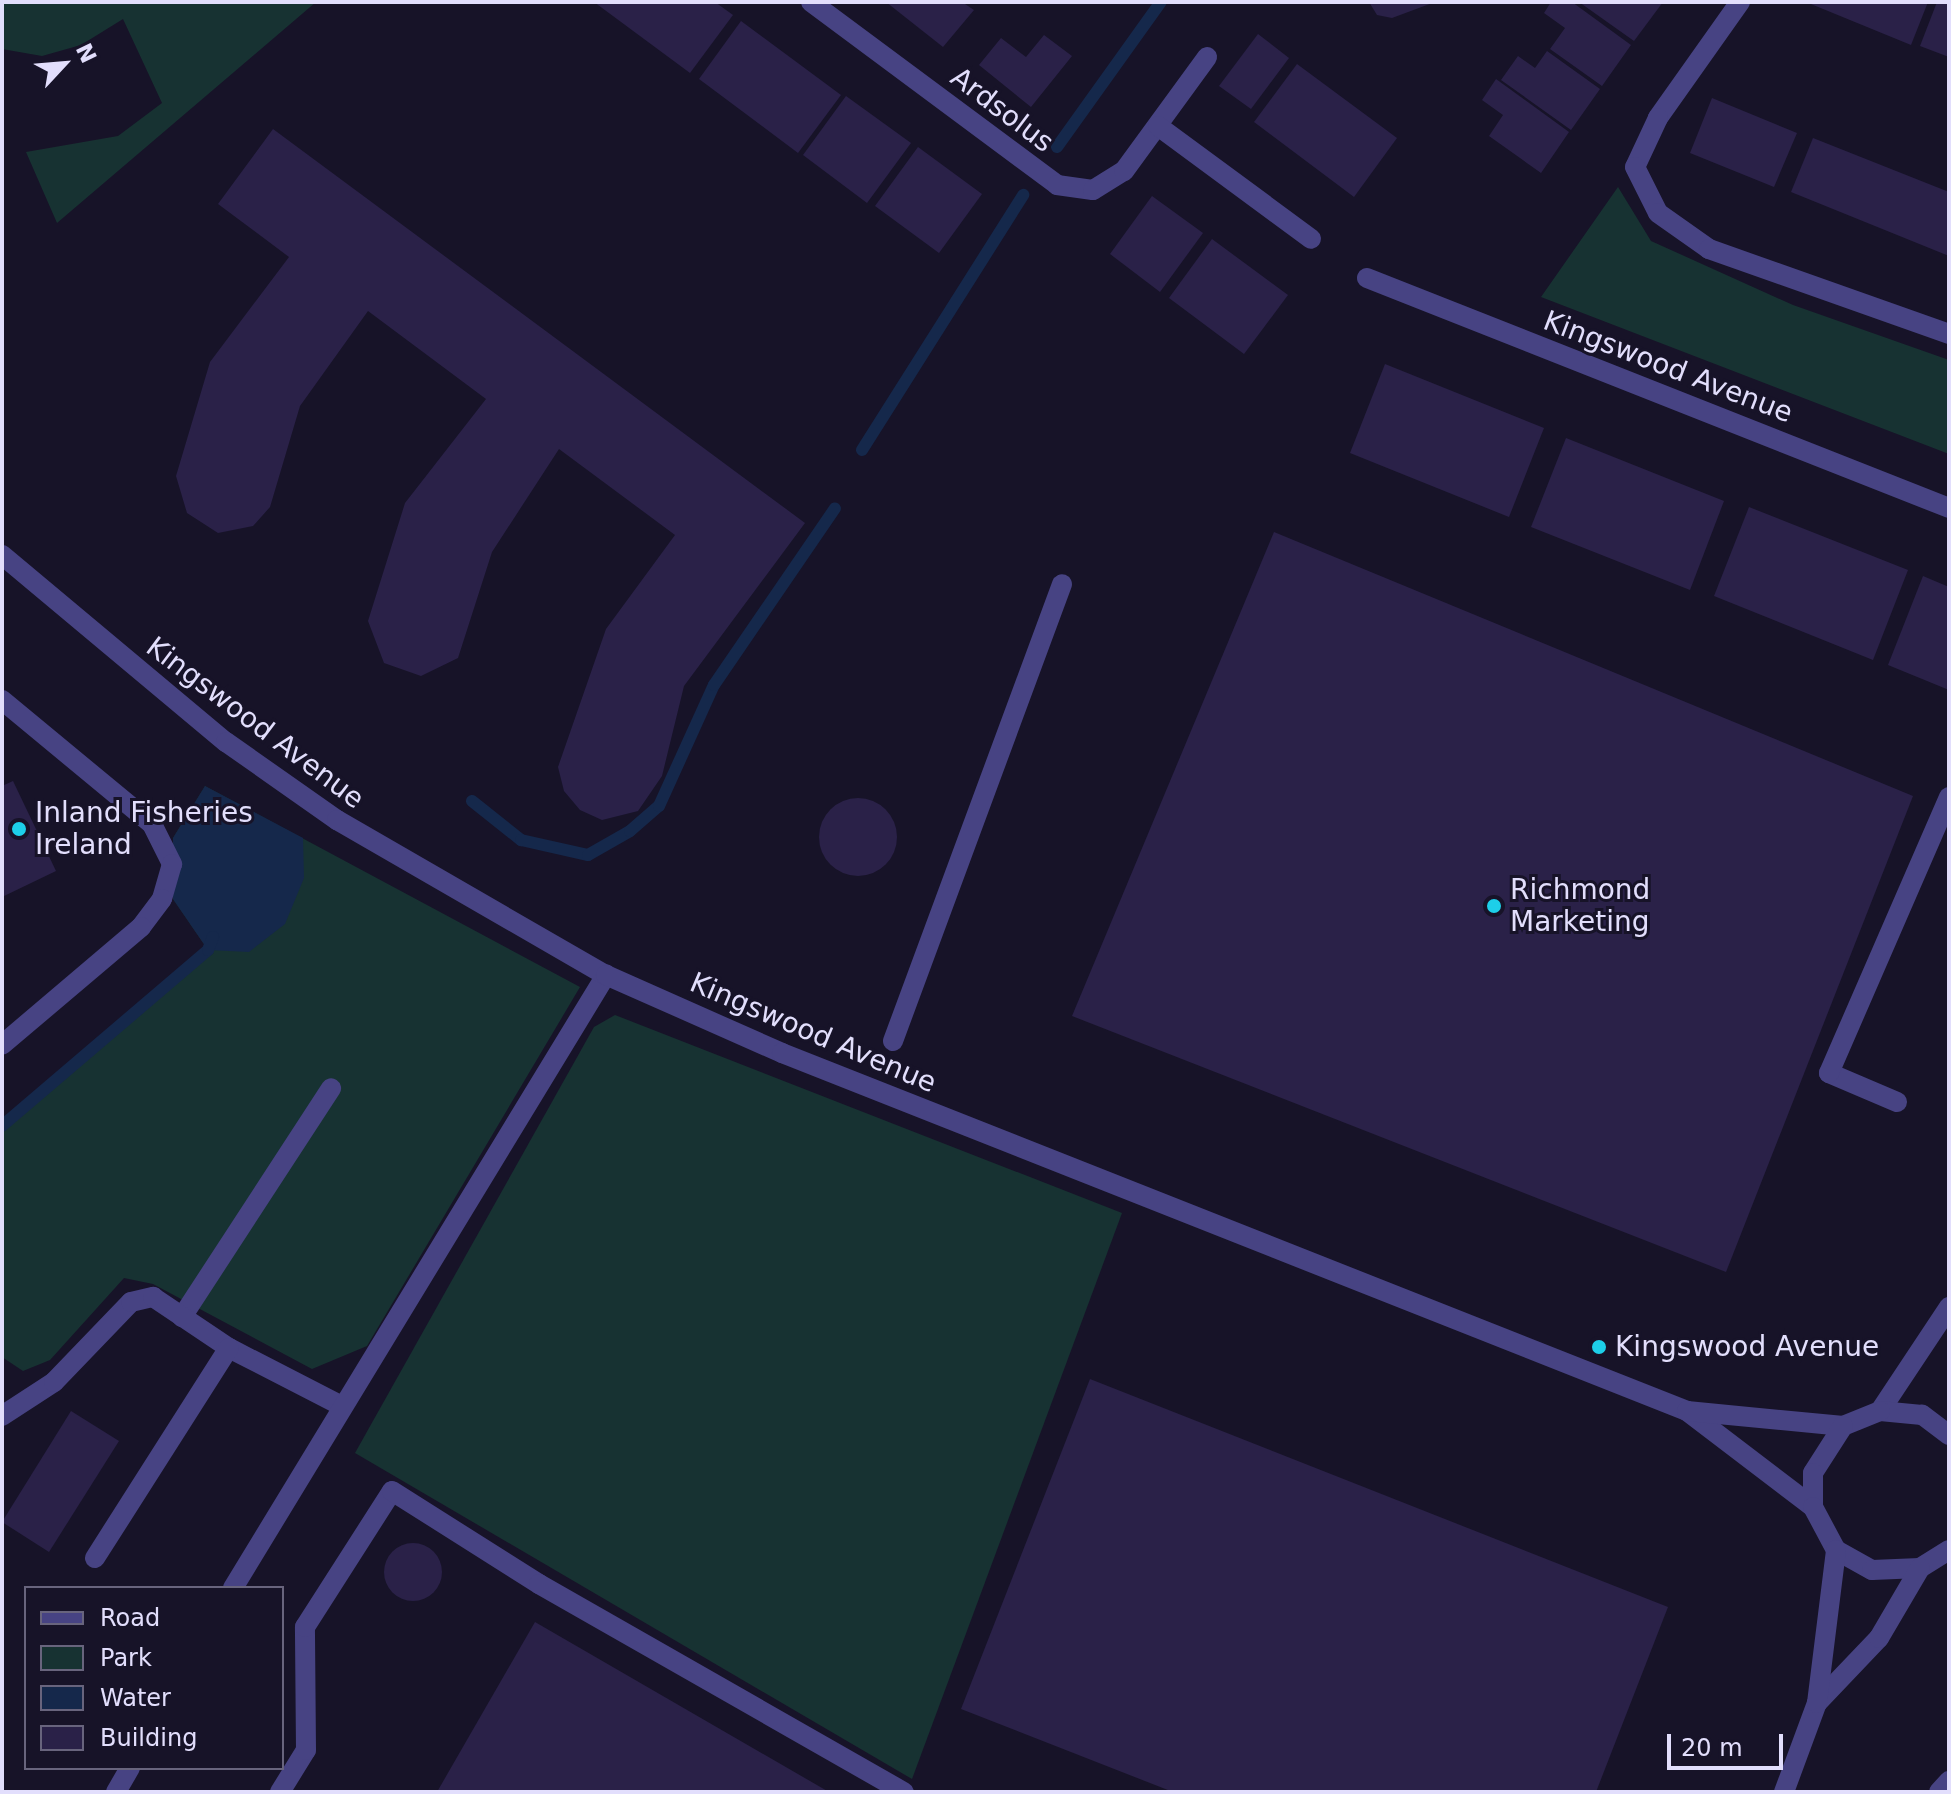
<!DOCTYPE html>
<html>
<head>
<meta charset="utf-8">
<style>
  body { margin:0 }
  #map { position:relative; width:1951px; height:1794px; overflow:hidden; background:#171328; font-family:"DejaVu Sans",sans-serif }
  div>[style] { position:absolute }
  .green>* { inset:0; background:#173232 }
  .water>* { inset:0; background:#15284b }
  .stream>* { height:12px; margin:-6px; padding:0 6px; transform-origin:6px; border-radius:6px; background:#15284b }
  .building>* { inset:0; background:#2a2148 }
  .round { border-radius:50% }
  .service>* { height:20px; margin:-10px; padding:0 10px; transform-origin:10px; border-radius:10px; background:#474383 }
  .minor>* { height:20px; margin:-10px; padding:0 10px; transform-origin:10px; border-radius:10px; background:#474383 }
  .dots>* { width:22px; height:22px; translate:-50% -50%; box-sizing:border-box; border:4px solid #171328; border-radius:50% }
  span { translate:-50% -50%; white-space:nowrap; text-align:center; line-height:1.15; -webkit-text-stroke:6px #171328; paint-order:stroke }
  .street-label { font-size:28px; color:#e2defc }
  .poi-label { font-size:28px; color:#e2defc }
  .left { translate:0 -50%; text-align:left }
  .frame { position:absolute; inset:0; border:4px solid #e2defc; pointer-events:none }
  .legend { position:absolute; left:24px; top:1586px; width:260px; height:184px; box-sizing:border-box; background:#171328; border:2px solid #68647d; margin:0; padding:10px 14px; list-style:none; font-size:24px; color:#e2defc }
  .legend li { display:flex; align-items:center; gap:16px; height:40px }
  .legend b { width:40px; border:2px solid #68647d }
  .north { position:absolute; left:24px; top:24px; width:80px; height:80px; -webkit-text-stroke:6px #171328; paint-order:stroke; rotate:64deg; font-size:22px; font-weight:700; line-height:32px; text-align:center; color:#e2defc }
  .north::after { content:''; display:block; margin:auto; width:28px; height:36px; background:#e2defc; clip-path:polygon(50% 0,100% 100%,50% 72%,0 100%) }
  .scale { position:absolute; left:1667px; top:1734px; width:116px; height:36px; box-sizing:border-box; border:4px solid #e2defc; border-top:0; padding-left:10px; font-size:24px; line-height:28px; white-space:nowrap; color:#e2defc; -webkit-text-stroke:6px #171328; paint-order:stroke }
</style>
</head>
<body>
<div id="map">
  <div class="green">
    <i style="clip-path:polygon(2px 2px,316px 2px,57px 223px,26px 152px,118px 136px,162px 103px,123px 19px,81px 45px,42px 56px,2px 49px)"></i>
    <i style="clip-path:polygon(1618px 187px,1651px 241px,1793px 305px,1949px 360px,1949px 454px,1541px 297px)"></i>
    <i style="clip-path:polygon(205px 786px,580px 987px,367px 1346px,312px 1369px,153px 1284px,124px 1278px,50px 1360px,23px 1371px,2px 1357px,2px 1126px,208px 950px,173px 899px,173px 838px)"></i>
    <i style="clip-path:polygon(615px 1015px,1122px 1213px,912px 1779px,355px 1453px,594px 1027px)"></i>
  </div>
  <div class="water">
    <i style="clip-path:polygon(205px 786px,303px 838px,304px 878px,285px 924px,249px 952px,208px 950px,173px 899px,173px 838px)"></i>
  </div>
  <div class="stream">
    <i style="left:1057px;top:147px;width:178px;rotate:-54.4deg"></i>
    <i style="left:862px;top:450px;width:302px;rotate:-57.7deg"></i>
    <i style="left:472px;top:801px;width:63px;rotate:38.5deg"></i>
    <i style="left:521px;top:840px;width:69px;rotate:12.6deg"></i>
    <i style="left:588px;top:855px;width:48px;rotate:-29.7deg"></i>
    <i style="left:630px;top:831px;width:38px;rotate:-41deg"></i>
    <i style="left:659px;top:806px;width:133px;rotate:-65.6deg"></i>
    <i style="left:714px;top:685px;width:214px;rotate:-55.6deg"></i>
    <i style="left:2px;top:1126px;width:271px;rotate:-40.5deg"></i>
    <i style="left:208px;top:950px;width:14px;rotate:-69deg"></i>
  </div>
  <div class="building">
    <i style="clip-path:polygon(594px 2px,715px 2px,733px 15px,690px 73px)"></i>
    <i style="clip-path:polygon(886px 2px,962px 2px,974px 10px,943px 47px)"></i>
    <i style="clip-path:polygon(1369px 2px,1435px 2px,1392px 18px,1377px 15px)"></i>
    <i style="clip-path:polygon(1551px 2px,1572px 2px,1631px 45px,1602px 86px,1550px 49px,1565px 28px,1544px 13px)"></i>
    <i style="clip-path:polygon(1579px 2px,1663px 2px,1634px 41px)"></i>
    <i style="clip-path:polygon(1806px 2px,1928px 2px,1911px 45px)"></i>
    <i style="clip-path:polygon(1937px 2px,1949px 2px,1949px 57px,1920px 46px)"></i>
    <i style="clip-path:polygon(741px 21px,841px 95px,798px 153px,699px 79px)"></i>
    <i style="clip-path:polygon(1258px 34px,1289px 58px,1251px 109px,1219px 86px)"></i>
    <i style="clip-path:polygon(1044px 35px,1072px 56px,1031px 107px,979px 65px,1001px 38px,1026px 57px)"></i>
    <i style="clip-path:polygon(1547px 51px,1600px 89px,1571px 130px,1501px 80px,1518px 56px,1535px 68px)"></i>
    <i style="clip-path:polygon(1297px 64px,1397px 138px,1354px 197px,1254px 122px)"></i>
    <i style="clip-path:polygon(1496px 79px,1569px 132px,1541px 173px,1489px 136px,1503px 115px,1482px 100px)"></i>
    <i style="clip-path:polygon(846px 96px,911px 143px,867px 203px,803px 155px)"></i>
    <i style="clip-path:polygon(1712px 98px,1797px 133px,1774px 187px,1690px 153px)"></i>
    <i style="clip-path:polygon(273px 129px,805px 523px,684px 686px,662px 776px,638px 811px,602px 820px,580px 810px,564px 791px,558px 767px,606px 629px,675px 535px,559px 449px,492px 552px,458px 658px,421px 676px,384px 663px,368px 621px,405px 503px,486px 399px,368px 311px,300px 406px,270px 507px,253px 526px,218px 533px,187px 513px,176px 476px,210px 362px,289px 257px,218px 204px)"></i>
    <i style="clip-path:polygon(1813px 138px,1949px 192px,1949px 256px,1791px 192px)"></i>
    <i style="clip-path:polygon(918px 147px,982px 194px,939px 253px,875px 206px)"></i>
    <i style="clip-path:polygon(1152px 196px,1203px 233px,1160px 292px,1110px 254px)"></i>
    <i style="clip-path:polygon(1212px 239px,1288px 295px,1244px 354px,1169px 298px)"></i>
    <i style="clip-path:polygon(1385px 364px,1544px 428px,1509px 517px,1350px 453px)"></i>
    <i style="clip-path:polygon(1566px 438px,1724px 501px,1690px 590px,1531px 527px)"></i>
    <i style="clip-path:polygon(1749px 507px,1908px 570px,1873px 660px,1714px 596px)"></i>
    <i style="clip-path:polygon(1274px 532px,1913px 796px,1726px 1272px,1072px 1016px)"></i>
    <i style="clip-path:polygon(1923px 576px,1949px 587px,1949px 690px,1888px 665px)"></i>
    <i style="clip-path:polygon(13px 781px,56px 871px,2px 897px,2px 786px)"></i>
    <i class="round" style="left:819px;top:798px;width:78px;height:78px"></i>
    <i style="clip-path:polygon(1090px 1379px,1668px 1607px,1596px 1792px,1173px 1792px,961px 1709px)"></i>
    <i style="clip-path:polygon(71px 1411px,119px 1441px,49px 1552px,2px 1522px)"></i>
    <i class="round" style="left:384px;top:1543px;width:58px;height:58px"></i>
    <i style="clip-path:polygon(535px 1622px,829px 1792px,437px 1792px)"></i>
  </div>
  <div class="service">
    <i style="left:2px;top:700px;width:195px;rotate:39.6deg"></i>
    <i style="left:152px;top:824px;width:45px;rotate:63.4deg"></i>
    <i style="left:172px;top:864px;width:36px;rotate:106deg"></i>
    <i style="left:162px;top:899px;width:35px;rotate:127deg"></i>
    <i style="left:141px;top:927px;width:182px;rotate:139.7deg"></i>
    <i style="left:893px;top:1041px;width:487px;rotate:-69.7deg"></i>
    <i style="left:1897px;top:1102px;width:74px;rotate:-156.9deg"></i>
    <i style="left:1829px;top:1073px;width:301px;rotate:-66.5deg"></i>
    <i style="left:182px;top:1317px;width:273px;rotate:-56.9deg"></i>
    <i style="left:2px;top:1416px;width:62px;rotate:-33.2deg"></i>
    <i style="left:54px;top:1382px;width:111px;rotate:-46.1deg"></i>
    <i style="left:131px;top:1302px;width:23px;rotate:-13deg"></i>
    <i style="left:153px;top:1297px;width:92px;rotate:33.9deg"></i>
    <i style="left:229px;top:1348px;width:125px;rotate:27.2deg"></i>
    <i style="left:95px;top:1558px;width:249px;rotate:-57.5deg"></i>
    <i style="left:233px;top:1588px;width:718px;rotate:-58.68deg"></i>
    <i style="left:116px;top:1792px;width:28px;rotate:-60deg"></i>
    <i style="left:280px;top:1792px;width:49px;rotate:-58.2deg"></i>
    <i style="left:306px;top:1750px;width:123px;rotate:-90.5deg"></i>
    <i style="left:305px;top:1627px;width:161px;rotate:-57.4deg"></i>
    <i style="left:392px;top:1491px;width:174px;rotate:32.3deg"></i>
    <i style="left:539px;top:1584px;width:420px;rotate:29.7deg"></i>
    <i style="left:1939px;top:1792px;width:15px;rotate:-48deg"></i>
  </div>
  <div class="minor">
    <i style="left:811px;top:2px;width:307px;rotate:36.6deg"></i>
    <i style="left:1057px;top:185px;width:36px;rotate:8deg"></i>
    <i style="left:1093px;top:190px;width:36px;rotate:-32deg"></i>
    <i style="left:1124px;top:171px;width:141px;rotate:-53.9deg"></i>
    <i style="left:1740px;top:2px;width:142px;rotate:125.3deg"></i>
    <i style="left:1658px;top:118px;width:54px;rotate:115.1deg"></i>
    <i style="left:1635px;top:167px;width:51px;rotate:63.4deg"></i>
    <i style="left:1658px;top:213px;width:62px;rotate:35.2deg"></i>
    <i style="left:1709px;top:249px;width:255px;rotate:19.5deg"></i>
    <i style="left:1158px;top:126px;width:190px;rotate:36.4deg"></i>
    <i style="left:1367px;top:278px;width:626px;rotate:21.56deg"></i>
    <i style="left:2px;top:555px;width:292px;rotate:39.9deg"></i>
    <i style="left:226px;top:742px;width:136px;rotate:35.1deg"></i>
    <i style="left:337px;top:820px;width:310px;rotate:30deg"></i>
    <i style="left:606px;top:975px;width:193px;rotate:23.9deg"></i>
    <i style="left:782px;top:1053px;width:973px;rotate:21.58deg"></i>
    <i style="left:1687px;top:1411px;width:158px;rotate:37.3deg"></i>
    <i style="left:1687px;top:1411px;width:157px;rotate:5.5deg"></i>
    <i style="left:1880px;top:1411px;width:125px;rotate:-56.4deg"></i>
    <i style="left:1949px;top:1435px;width:34px;rotate:-143deg"></i>
    <i style="left:1922px;top:1415px;width:42px;rotate:-174.6deg"></i>
    <i style="left:1880px;top:1411px;width:40px;rotate:158deg"></i>
    <i style="left:1843px;top:1426px;width:56px;rotate:122.6deg"></i>
    <i style="left:1813px;top:1473px;width:34px;rotate:90deg"></i>
    <i style="left:1813px;top:1507px;width:49px;rotate:61.9deg"></i>
    <i style="left:1836px;top:1550px;width:41px;rotate:29.1deg"></i>
    <i style="left:1872px;top:1570px;width:48px;rotate:-2.4deg"></i>
    <i style="left:1920px;top:1568px;width:34px;rotate:-32deg"></i>
    <i style="left:1817px;top:1703px;width:90px;rotate:-46.4deg"></i>
    <i style="left:1879px;top:1638px;width:81px;rotate:-59.6deg"></i>
    <i style="left:1784px;top:1792px;width:95px;rotate:-69.7deg"></i>
    <i style="left:1817px;top:1703px;width:154px;rotate:-82.9deg"></i>
  </div>
  <div class="dots">
    <i style="left:19px;top:829px;background:#1dcfe9"></i>
    <i style="left:1494px;top:906px;background:#1dcfe9"></i>
    <i style="left:1599px;top:1347px;background:#1dcfe9"></i>
  </div>
  <div class="street-label">
    <span style="left:1002px;top:110px;rotate:37deg">Ardsolus</span>
    <span style="left:1668px;top:367px;rotate:21deg">Kingswood Avenue</span>
    <span style="left:255px;top:723px;rotate:37deg">Kingswood Avenue</span>
    <span style="left:813px;top:1033px;rotate:23deg">Kingswood Avenue</span>
  </div>
  <div class="poi-label">
    <span class="left" style="left:35px;top:829px">Inland Fisheries<br>Ireland</span>
    <span class="left" style="left:1510px;top:906px">Richmond<br>Marketing</span>
    <span class="left" style="left:1615px;top:1347px">Kingswood Avenue</span>
  </div>
  <div class="frame"></div>
  <ul class="legend">
  <li><b style="height:10px;background:#474383"></b>Road</li>
  <li><b style="height:22px;background:#173232"></b>Park</li>
  <li><b style="height:22px;background:#15284b"></b>Water</li>
  <li><b style="height:22px;background:#2a2148"></b>Building</li>
  </ul>
  <div class="north">N</div>
  <div class="scale">20 m</div>
</div>
</body>
</html>
